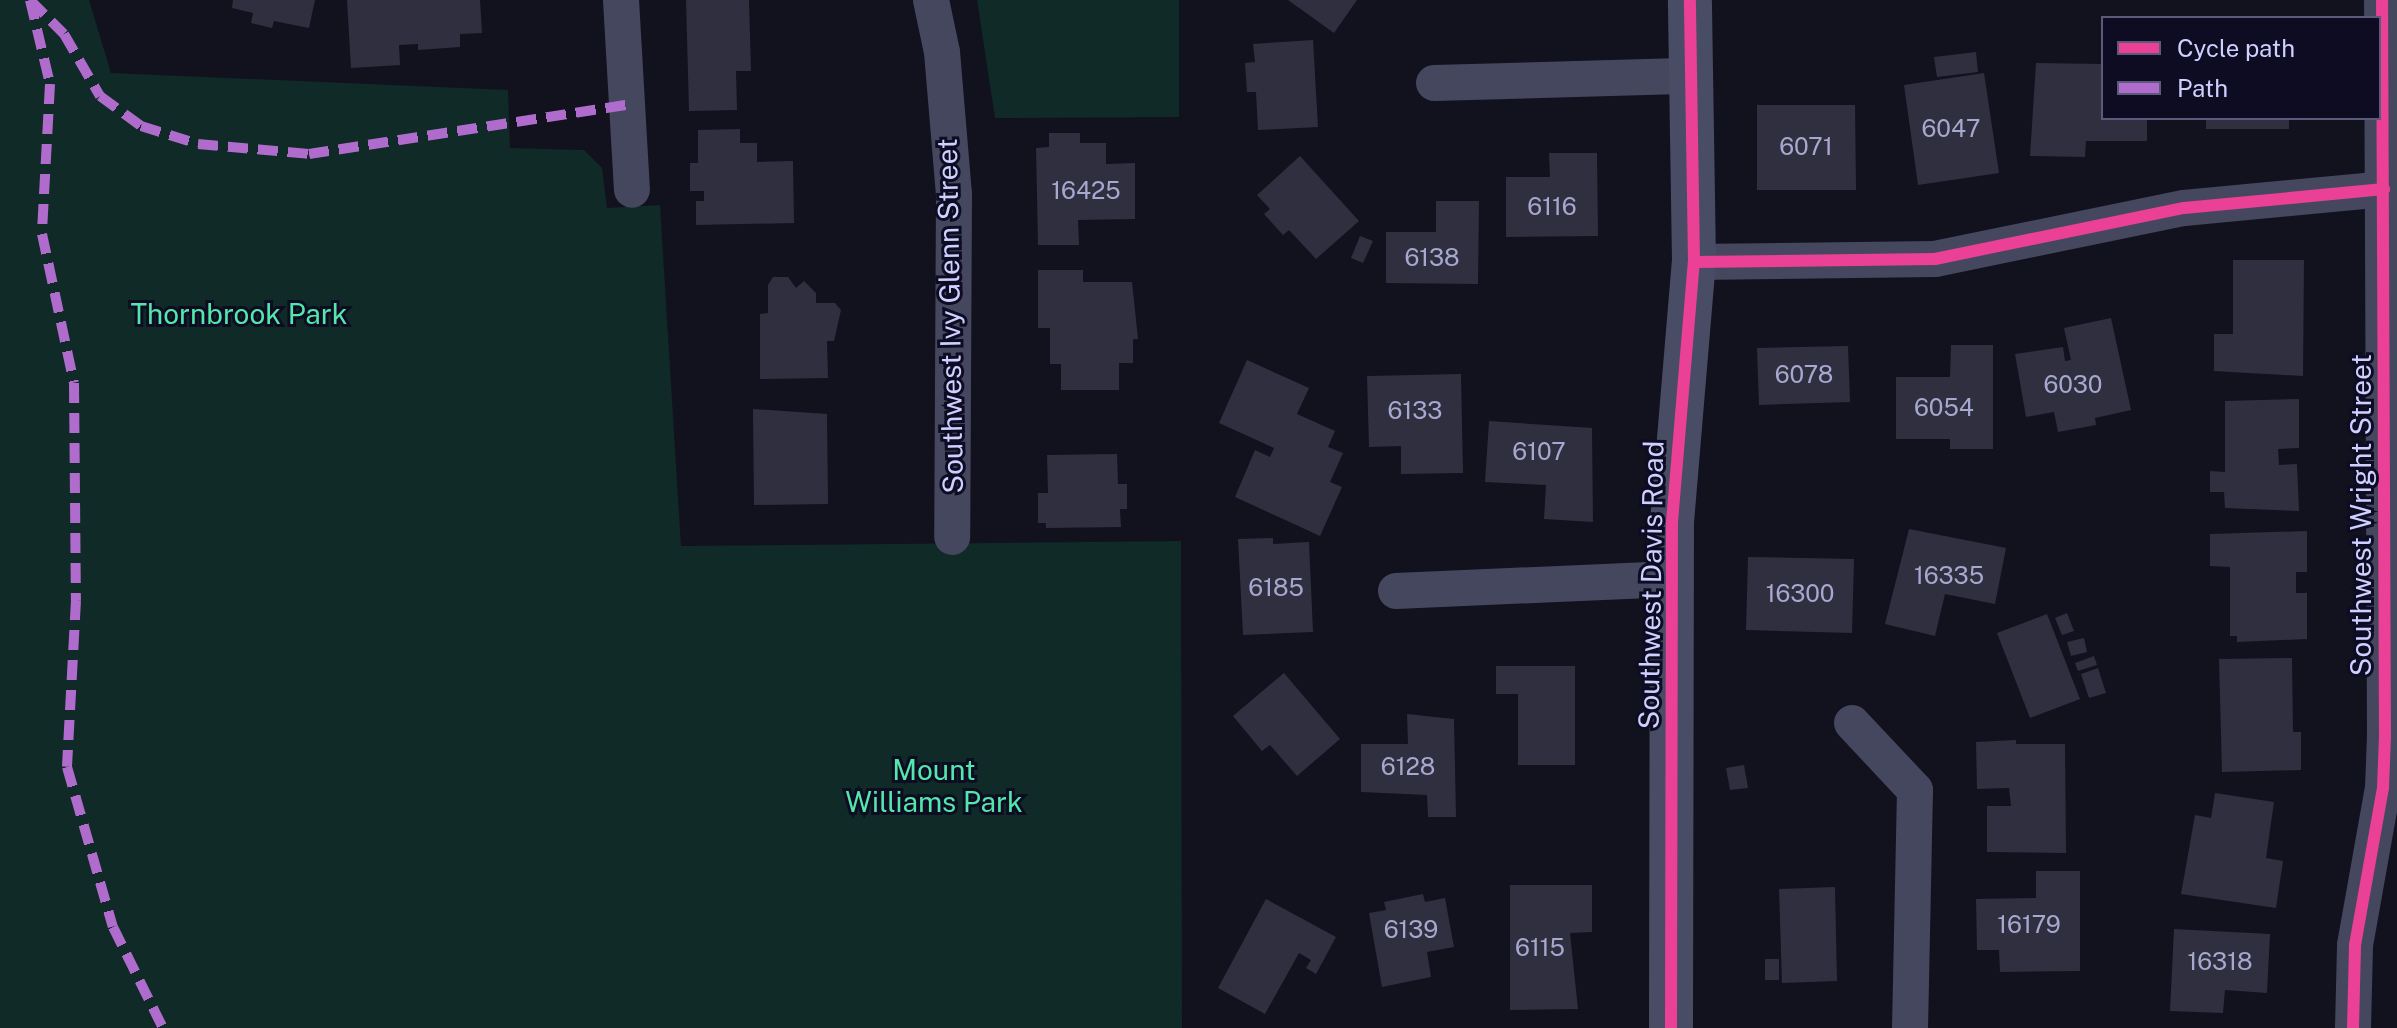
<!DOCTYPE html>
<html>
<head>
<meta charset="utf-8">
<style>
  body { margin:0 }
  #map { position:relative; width:2397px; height:1028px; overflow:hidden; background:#12111e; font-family:"Public Sans",sans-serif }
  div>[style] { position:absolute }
  .green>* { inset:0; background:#0f2a27 }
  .building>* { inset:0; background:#302f40 }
  .street>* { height:36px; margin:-18px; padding:0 18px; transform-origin:18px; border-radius:18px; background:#45475f }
  .secondary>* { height:44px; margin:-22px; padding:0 22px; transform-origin:22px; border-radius:22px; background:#494c65 }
  .quiet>* { height:10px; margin-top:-5px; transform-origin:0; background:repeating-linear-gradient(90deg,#b06ccc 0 20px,transparent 0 30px) }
  .cycleway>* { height:12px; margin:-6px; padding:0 6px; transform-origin:6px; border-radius:6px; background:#ea4096 }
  span { translate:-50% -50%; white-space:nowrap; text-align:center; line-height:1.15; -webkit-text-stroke:6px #0d0c23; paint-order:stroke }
  .number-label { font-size:24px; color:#a7a8cf }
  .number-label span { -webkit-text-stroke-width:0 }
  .park-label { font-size:28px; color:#53e7ac }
  .street-label { font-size:28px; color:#cfd0ff }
  .legend { position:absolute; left:2101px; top:16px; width:280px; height:104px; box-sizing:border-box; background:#0d0c23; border:2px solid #5b5a7b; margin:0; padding:10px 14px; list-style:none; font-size:24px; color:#cfd0ff }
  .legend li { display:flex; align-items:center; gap:16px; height:40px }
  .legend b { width:40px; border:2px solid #5b5a7b }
</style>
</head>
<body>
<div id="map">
  <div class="green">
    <i style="clip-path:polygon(0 0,89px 0,111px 73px,508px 90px,510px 148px,584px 150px,602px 168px,607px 208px,660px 205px,681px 546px,1181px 541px,1182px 1028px,0 1028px)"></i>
    <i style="clip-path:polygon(977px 0,1179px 0,1179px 117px,995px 118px)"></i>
  </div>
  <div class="building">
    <i style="clip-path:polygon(233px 0,315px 0,309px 28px,274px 21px,272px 28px,251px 23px,253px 13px,232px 8px)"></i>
    <i style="clip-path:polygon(347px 0,480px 0,482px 33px,460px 34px,460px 47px,418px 50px,418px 44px,399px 45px,400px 65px,351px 68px)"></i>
    <i style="clip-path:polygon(686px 0,749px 0,751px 71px,736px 71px,737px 110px,689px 111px)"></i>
    <i style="clip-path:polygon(1288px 0,1357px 0,1334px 33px)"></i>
    <i style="clip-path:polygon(1313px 40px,1318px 127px,1258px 130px,1256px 92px,1247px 92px,1245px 63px,1255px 62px,1253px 44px)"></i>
    <i style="clip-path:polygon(1976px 52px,1978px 72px,1937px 77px,1934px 57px)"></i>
    <i style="clip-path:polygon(2036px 63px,2103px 64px,2103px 118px,2147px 118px,2147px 141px,2086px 141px,2085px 157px,2030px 156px)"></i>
    <i style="clip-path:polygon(1984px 73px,1999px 173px,1918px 185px,1904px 85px)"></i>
    <i style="clip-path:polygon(1757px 105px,1855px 105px,1856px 190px,1757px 190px)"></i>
    <i style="clip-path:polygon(2206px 118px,2289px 118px,2289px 129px,2206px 129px)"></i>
    <i style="clip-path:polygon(740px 129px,740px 143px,757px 143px,757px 162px,793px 161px,794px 223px,696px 225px,696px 201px,704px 201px,704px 191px,690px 191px,690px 163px,698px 163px,698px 130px)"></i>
    <i style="clip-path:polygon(1049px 133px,1080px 133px,1080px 143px,1106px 143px,1106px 164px,1135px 163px,1135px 219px,1078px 220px,1079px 245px,1038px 245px,1036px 148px,1049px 147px)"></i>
    <i style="clip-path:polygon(1549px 153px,1597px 153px,1598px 236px,1506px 237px,1506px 177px,1550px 177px)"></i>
    <i style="clip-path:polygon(1300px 156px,1359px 221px,1316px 259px,1289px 230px,1283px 235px,1264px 214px,1270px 209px,1257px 195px)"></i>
    <i style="clip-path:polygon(1436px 201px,1479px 201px,1478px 284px,1386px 283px,1386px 232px,1436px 232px)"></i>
    <i style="clip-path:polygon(1360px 236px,1373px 241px,1363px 263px,1351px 258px)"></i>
    <i style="clip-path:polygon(2233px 260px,2304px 260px,2303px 376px,2214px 371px,2214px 334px,2233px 334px)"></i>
    <i style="clip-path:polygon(1038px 270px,1083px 270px,1083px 282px,1132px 282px,1138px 339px,1133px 339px,1133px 363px,1119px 363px,1119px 390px,1061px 390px,1061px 364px,1050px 364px,1050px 328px,1038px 328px)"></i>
    <i style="clip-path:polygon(773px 277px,788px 277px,796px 288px,804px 281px,816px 293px,816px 303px,835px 303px,841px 310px,834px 341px,827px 341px,828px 378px,760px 379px,760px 314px,768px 313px,768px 285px)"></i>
    <i style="clip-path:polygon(2111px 318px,2131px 410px,2095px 418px,2096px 425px,2058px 432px,2054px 412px,2026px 417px,2015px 354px,2063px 347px,2065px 361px,2071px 360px,2064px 328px)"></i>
    <i style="clip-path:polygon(1951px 345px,1993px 345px,1993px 449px,1950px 449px,1950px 439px,1896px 439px,1896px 377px,1950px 377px)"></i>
    <i style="clip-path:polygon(1848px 346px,1850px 402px,1759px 405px,1757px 348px)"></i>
    <i style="clip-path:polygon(1247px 360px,1309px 388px,1297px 414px,1335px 431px,1328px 447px,1343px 453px,1330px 482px,1342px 487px,1320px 536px,1235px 497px,1255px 450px,1270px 457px,1274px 448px,1219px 423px)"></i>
    <i style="clip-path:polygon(1461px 374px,1463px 473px,1401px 474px,1401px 446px,1369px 447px,1367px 376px)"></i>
    <i style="clip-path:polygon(2299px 399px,2299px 448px,2278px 449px,2279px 465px,2297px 464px,2299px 511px,2225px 508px,2224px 492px,2210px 492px,2210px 471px,2225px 472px,2225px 401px)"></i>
    <i style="clip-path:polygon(753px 409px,827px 414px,828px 504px,754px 505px)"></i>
    <i style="clip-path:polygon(1489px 421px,1592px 428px,1593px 522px,1544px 519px,1546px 485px,1485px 482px)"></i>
    <i style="clip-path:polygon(1117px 454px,1118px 484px,1127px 484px,1127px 509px,1120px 509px,1121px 527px,1046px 528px,1046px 523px,1038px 523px,1038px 493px,1048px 493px,1047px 455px)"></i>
    <i style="clip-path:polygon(1909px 529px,2006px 548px,1995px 604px,1945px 594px,1935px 636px,1885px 624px)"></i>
    <i style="clip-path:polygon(2307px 531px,2307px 572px,2296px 572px,2296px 593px,2307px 593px,2307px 639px,2237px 642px,2237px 636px,2230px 636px,2230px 567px,2210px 566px,2210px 534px)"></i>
    <i style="clip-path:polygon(1273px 538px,1273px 544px,1309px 542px,1313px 632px,1243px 635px,1238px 539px)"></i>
    <i style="clip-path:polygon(1748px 557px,1854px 559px,1852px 633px,1746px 630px)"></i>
    <i style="clip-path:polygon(2067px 613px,2074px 631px,2062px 635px,2055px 618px)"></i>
    <i style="clip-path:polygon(2047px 614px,2080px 699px,2030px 718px,1997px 633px)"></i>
    <i style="clip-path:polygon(2084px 638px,2087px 652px,2071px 656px,2067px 642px)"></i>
    <i style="clip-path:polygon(2094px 656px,2097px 665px,2078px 671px,2075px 663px)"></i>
    <i style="clip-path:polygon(2292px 658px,2293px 732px,2301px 732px,2301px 770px,2222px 772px,2219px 659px)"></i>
    <i style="clip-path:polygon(1496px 666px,1575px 666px,1575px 765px,1518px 765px,1518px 694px,1496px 694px)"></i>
    <i style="clip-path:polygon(2098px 668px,2106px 693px,2089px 698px,2081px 674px)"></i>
    <i style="clip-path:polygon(1284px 673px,1340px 739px,1297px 776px,1270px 745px,1262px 751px,1233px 716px)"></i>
    <i style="clip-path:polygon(1407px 714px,1454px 719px,1456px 817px,1428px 817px,1427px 795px,1361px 792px,1361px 744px,1408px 744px)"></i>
    <i style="clip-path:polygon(2016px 740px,2016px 744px,2065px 744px,2066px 853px,1987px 852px,1987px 806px,2011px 806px,2009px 788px,1977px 789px,1976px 742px)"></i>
    <i style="clip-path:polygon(1744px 765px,1748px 788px,1730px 790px,1726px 768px)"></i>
    <i style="clip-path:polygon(2215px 793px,2274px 802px,2266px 858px,2283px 861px,2276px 908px,2181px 894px,2195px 815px,2211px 818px)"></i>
    <i style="clip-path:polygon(2036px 871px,2080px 871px,2080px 971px,2000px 972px,1999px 950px,1977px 950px,1976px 899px,2036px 898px)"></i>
    <i style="clip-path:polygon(1510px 885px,1592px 885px,1592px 932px,1570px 933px,1578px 1009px,1510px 1010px)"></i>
    <i style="clip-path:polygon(1835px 887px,1837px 981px,1782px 983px,1779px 889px)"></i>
    <i style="clip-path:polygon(1423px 894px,1425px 902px,1445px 898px,1454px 947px,1427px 952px,1431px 977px,1382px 987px,1369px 913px,1386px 910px,1384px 902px)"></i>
    <i style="clip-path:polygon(1266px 899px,1336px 937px,1316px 974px,1306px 968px,1311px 960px,1299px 953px,1265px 1014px,1218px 988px)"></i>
    <i style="clip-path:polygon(2174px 929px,2270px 934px,2267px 993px,2225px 990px,2223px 1013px,2170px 1011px)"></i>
    <i style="clip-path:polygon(1765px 959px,1779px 959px,1779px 980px,1765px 980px)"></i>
  </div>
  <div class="street">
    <i style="left:621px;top:0;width:190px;rotate:86.7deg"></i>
    <i style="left:931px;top:0;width:53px;rotate:78.1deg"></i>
    <i style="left:942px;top:52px;width:143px;rotate:85.2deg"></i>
    <i style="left:954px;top:194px;width:343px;rotate:90.3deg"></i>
    <i style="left:1434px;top:83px;width:256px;rotate:-1.6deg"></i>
    <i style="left:1694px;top:262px;width:241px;rotate:-0.7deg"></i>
    <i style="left:1935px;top:259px;width:254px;rotate:-11.6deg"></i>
    <i style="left:2184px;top:208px;width:201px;rotate:-5.4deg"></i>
    <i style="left:1396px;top:591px;width:276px;rotate:-2.5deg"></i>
    <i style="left:1852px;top:723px;width:92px;rotate:46.8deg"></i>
    <i style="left:1915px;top:790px;width:238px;rotate:91.2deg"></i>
    <i style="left:2353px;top:1028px;width:83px;rotate:-88.6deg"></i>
    <i style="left:2355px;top:945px;width:159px;rotate:-79.9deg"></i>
    <i style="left:2383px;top:788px;width:51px;rotate:-87.8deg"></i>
    <i style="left:2385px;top:737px;width:737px;rotate:-90.23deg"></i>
  </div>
  <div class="secondary">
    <i style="left:1671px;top:1028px;width:506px;rotate:-89.89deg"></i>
    <i style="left:1672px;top:522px;width:261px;rotate:-85.2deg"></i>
    <i style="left:1694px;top:262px;width:262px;rotate:-90.9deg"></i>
  </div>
  <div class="quiet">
    <i style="left:30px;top:0;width:86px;rotate:76.6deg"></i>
    <i style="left:50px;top:84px;width:150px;rotate:93.1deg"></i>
    <i style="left:42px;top:234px;width:152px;rotate:77.9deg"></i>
    <i style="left:74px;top:383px;width:217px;rotate:89.5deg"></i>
    <i style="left:76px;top:600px;width:167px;rotate:93.1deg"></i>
    <i style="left:67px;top:767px;width:166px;rotate:74deg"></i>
    <i style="left:113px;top:927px;width:113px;rotate:63.7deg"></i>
    <i style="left:30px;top:0;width:48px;rotate:45deg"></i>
    <i style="left:64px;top:34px;width:72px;rotate:59.9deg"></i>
    <i style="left:100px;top:96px;width:51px;rotate:36.2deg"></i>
    <i style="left:141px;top:126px;width:60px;rotate:17.5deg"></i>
    <i style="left:198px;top:144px;width:111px;rotate:5.1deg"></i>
    <i style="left:309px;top:154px;width:322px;rotate:-8.8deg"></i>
  </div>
  <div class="cycleway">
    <i style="left:1694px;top:262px;width:241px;rotate:-0.7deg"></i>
    <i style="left:1935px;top:259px;width:254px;rotate:-11.6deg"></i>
    <i style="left:2184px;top:208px;width:201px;rotate:-5.4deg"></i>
    <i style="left:1671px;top:1028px;width:506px;rotate:-89.89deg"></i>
    <i style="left:1672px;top:522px;width:261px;rotate:-85.2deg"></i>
    <i style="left:1694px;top:262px;width:262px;rotate:-90.9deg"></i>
    <i style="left:2353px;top:1028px;width:83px;rotate:-88.6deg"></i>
    <i style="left:2355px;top:945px;width:159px;rotate:-79.9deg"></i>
    <i style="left:2383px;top:788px;width:51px;rotate:-87.8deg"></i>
    <i style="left:2385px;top:737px;width:737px;rotate:-90.23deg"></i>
  </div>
  <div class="number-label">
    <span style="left:1951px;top:129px">6047</span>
    <span style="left:1806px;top:147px">6071</span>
    <span style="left:1086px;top:191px">16425</span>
    <span style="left:1552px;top:207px">6116</span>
    <span style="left:1432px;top:258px">6138</span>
    <span style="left:1804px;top:375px">6078</span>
    <span style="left:2073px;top:385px">6030</span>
    <span style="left:1944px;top:408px">6054</span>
    <span style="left:1415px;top:411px">6133</span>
    <span style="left:1539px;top:452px">6107</span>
    <span style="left:1949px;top:576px">16335</span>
    <span style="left:1276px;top:588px">6185</span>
    <span style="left:1800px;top:594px">16300</span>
    <span style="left:1408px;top:767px">6128</span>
    <span style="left:2029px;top:925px">16179</span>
    <span style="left:1411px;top:930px">6139</span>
    <span style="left:1540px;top:948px">6115</span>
    <span style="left:2220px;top:962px">16318</span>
  </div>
  <div class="park-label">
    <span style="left:239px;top:314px">Thornbrook Park</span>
    <span style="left:934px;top:786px">Mount<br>Williams Park</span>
  </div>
  <div class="street-label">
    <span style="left:950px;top:316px;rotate:-91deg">Southwest Ivy Glenn Street</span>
    <span style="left:2361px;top:515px;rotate:-90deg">Southwest Wright Street</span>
    <span style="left:1651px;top:585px;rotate:-89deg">Southwest Davis Road</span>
  </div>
  <ul class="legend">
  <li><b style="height:10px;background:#ea4096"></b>Cycle path</li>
  <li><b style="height:10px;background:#b06ccc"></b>Path</li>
  </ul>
</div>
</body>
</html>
